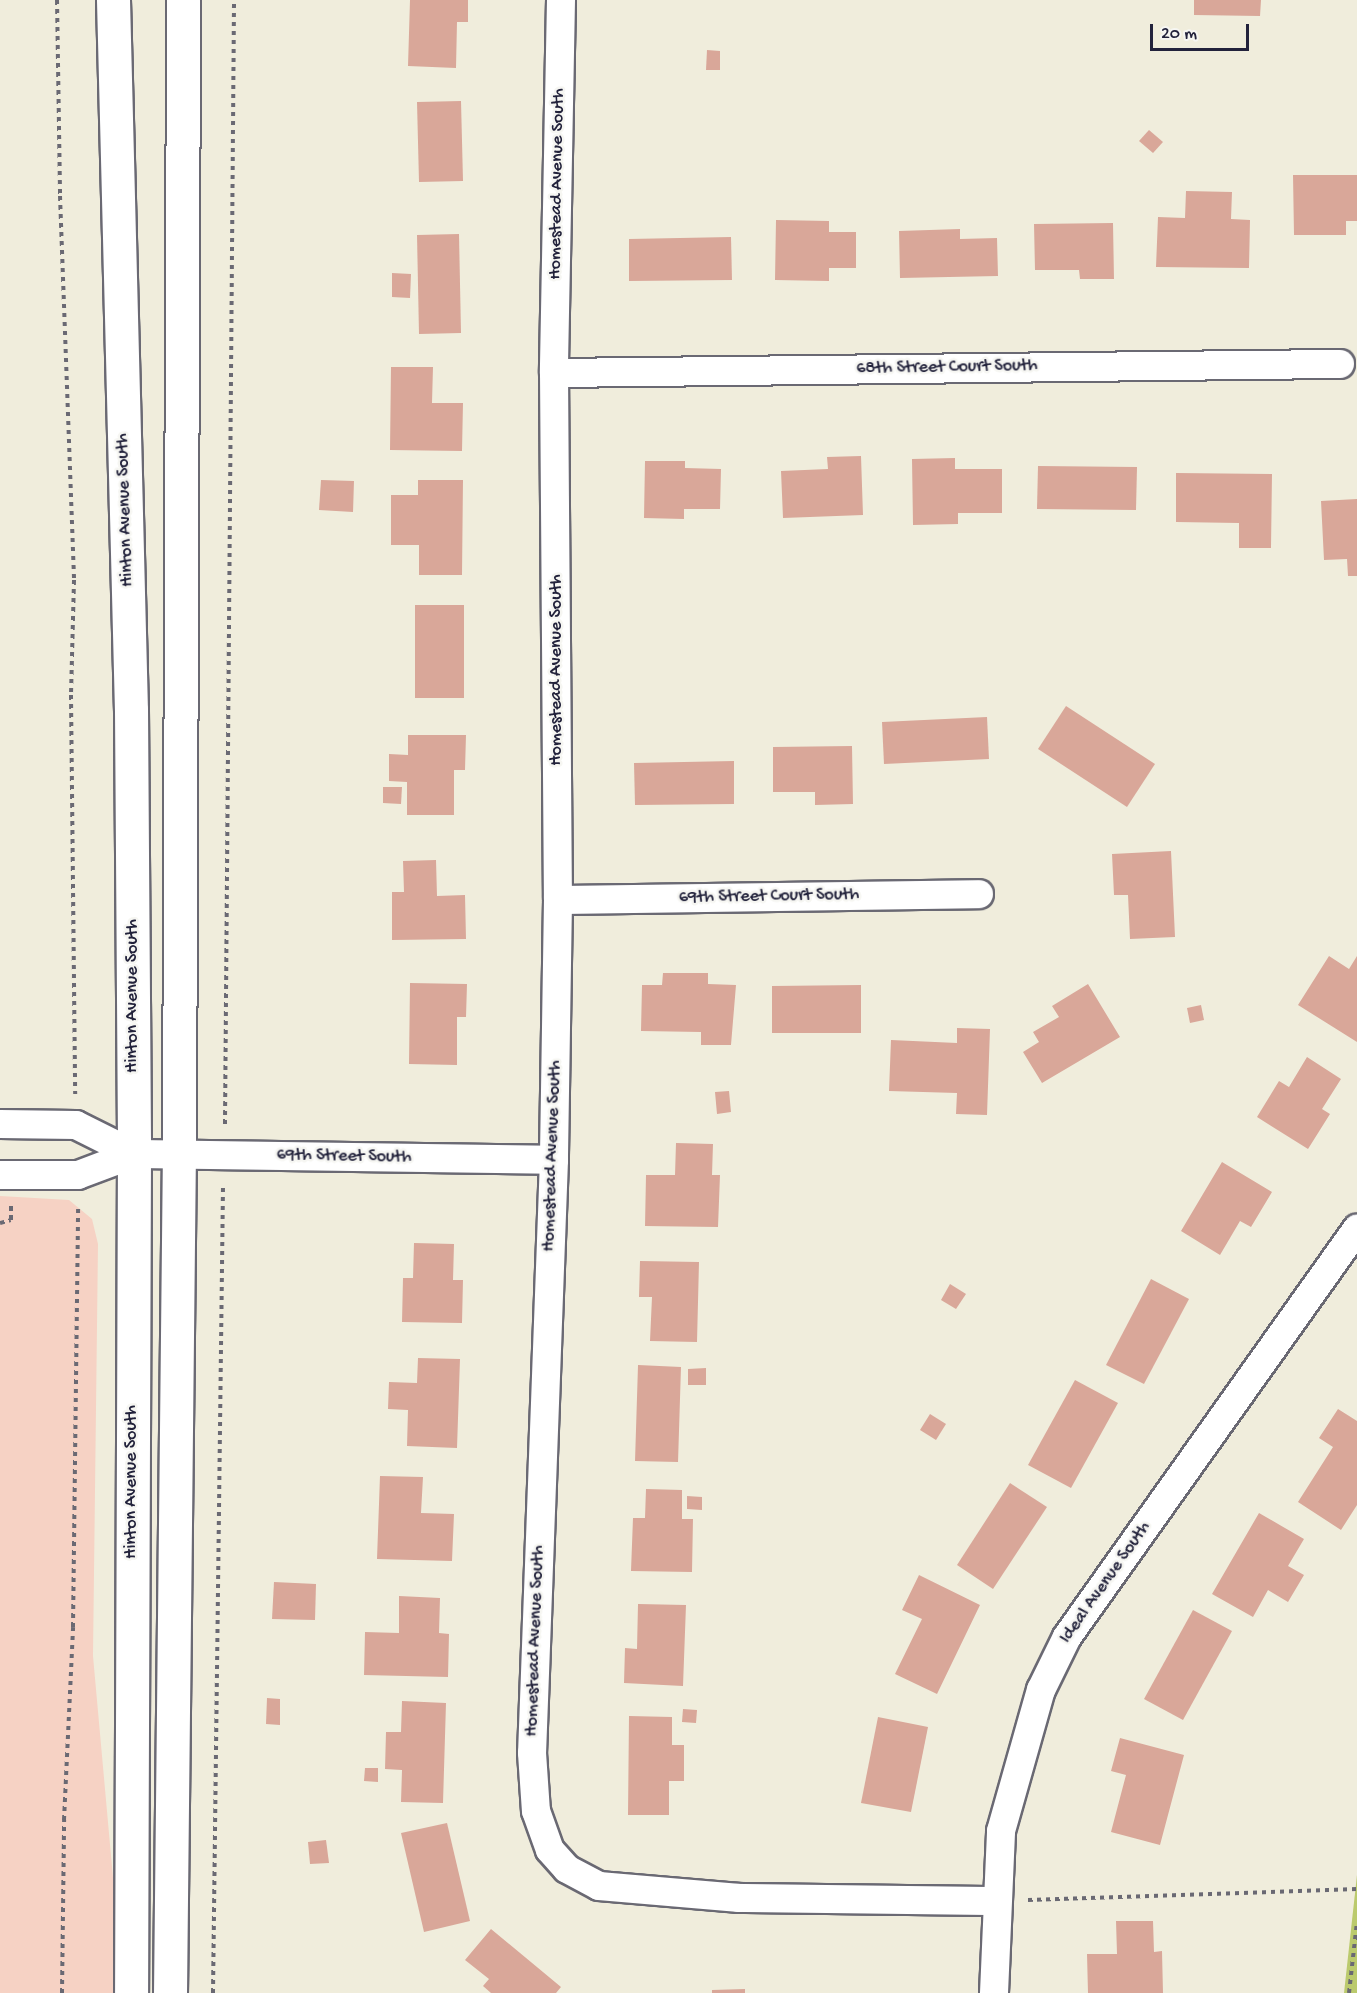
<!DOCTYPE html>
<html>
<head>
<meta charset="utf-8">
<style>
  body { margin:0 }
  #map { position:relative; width:1357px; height:1993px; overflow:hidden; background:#f0eddc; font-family:"Gochi Hand",sans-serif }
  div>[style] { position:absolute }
  .built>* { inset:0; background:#f6d2c4 }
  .green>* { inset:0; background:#bbca6d }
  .building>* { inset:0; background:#d9a799 }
  .path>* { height:4px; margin-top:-2px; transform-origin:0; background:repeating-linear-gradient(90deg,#6a6973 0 4.5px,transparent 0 9px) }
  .roads { filter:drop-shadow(2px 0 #6a6973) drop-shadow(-2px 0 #6a6973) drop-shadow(0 2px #6a6973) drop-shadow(0 -2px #6a6973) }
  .minor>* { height:28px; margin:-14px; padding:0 14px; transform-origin:14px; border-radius:14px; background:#fff }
  .secondary>* { height:33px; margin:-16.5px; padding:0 16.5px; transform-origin:16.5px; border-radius:16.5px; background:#fff }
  span { translate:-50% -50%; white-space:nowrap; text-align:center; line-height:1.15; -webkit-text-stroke:5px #f6f6f2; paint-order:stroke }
  .street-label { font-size:18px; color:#22223b }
  .scale { position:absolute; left:1150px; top:24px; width:99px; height:27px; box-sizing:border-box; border:3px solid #22223b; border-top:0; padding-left:8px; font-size:18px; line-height:21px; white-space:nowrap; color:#22223b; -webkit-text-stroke:4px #f6f6f2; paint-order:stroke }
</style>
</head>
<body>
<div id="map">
  <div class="built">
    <i style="clip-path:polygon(0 1196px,69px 1200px,92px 1219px,98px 1244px,93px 1656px,117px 1922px,116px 1993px,0 1993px)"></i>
  </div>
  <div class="green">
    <i style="clip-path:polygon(1357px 1875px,1357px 1993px,1344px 1993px)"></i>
  </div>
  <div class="building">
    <i style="clip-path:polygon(410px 0,468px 0,468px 22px,457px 22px,456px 68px,408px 66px)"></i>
    <i style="clip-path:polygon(1194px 0,1261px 0,1260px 16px,1194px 15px)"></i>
    <i style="clip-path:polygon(707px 50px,720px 51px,720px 70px,706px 70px)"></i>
    <i style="clip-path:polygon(461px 101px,463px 181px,419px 182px,417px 102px)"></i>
    <i style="clip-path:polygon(1149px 130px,1163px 142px,1153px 153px,1139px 141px)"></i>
    <i style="clip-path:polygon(1293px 175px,1357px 175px,1357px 221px,1346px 221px,1346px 235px,1294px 235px)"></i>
    <i style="clip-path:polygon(1186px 191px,1232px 192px,1231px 219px,1250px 220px,1249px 268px,1156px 267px,1158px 217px,1185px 218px)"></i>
    <i style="clip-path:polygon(776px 220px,829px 221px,829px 232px,856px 232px,856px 268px,829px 268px,829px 281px,775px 280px)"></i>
    <i style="clip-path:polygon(1113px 223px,1114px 279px,1080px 279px,1079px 270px,1035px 270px,1034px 224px)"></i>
    <i style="clip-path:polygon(960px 229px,960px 239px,997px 238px,998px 276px,900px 278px,899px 231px)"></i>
    <i style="clip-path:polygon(459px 234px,461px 333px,419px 334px,417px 235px)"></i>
    <i style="clip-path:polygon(731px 237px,732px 280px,629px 281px,629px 239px)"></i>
    <i style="clip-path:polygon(392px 273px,411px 274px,410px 298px,392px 297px)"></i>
    <i style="clip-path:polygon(391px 367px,433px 367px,432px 403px,463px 403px,462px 451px,390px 450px)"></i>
    <i style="clip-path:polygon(861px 456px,863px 515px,783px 518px,781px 471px,828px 469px,827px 457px)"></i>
    <i style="clip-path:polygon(955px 458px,955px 469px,1002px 469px,1002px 513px,958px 513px,958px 524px,913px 525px,912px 459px)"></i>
    <i style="clip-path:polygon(645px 461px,685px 461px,685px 468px,721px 469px,720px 509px,684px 509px,684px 519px,644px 518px)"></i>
    <i style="clip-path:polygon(1038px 466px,1137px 467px,1136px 510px,1037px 509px)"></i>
    <i style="clip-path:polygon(1176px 473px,1272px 474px,1271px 548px,1239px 548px,1239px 523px,1176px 522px)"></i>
    <i style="clip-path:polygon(321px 480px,354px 481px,353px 512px,319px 510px)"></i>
    <i style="clip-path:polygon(418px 480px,463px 480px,462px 575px,419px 575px,419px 545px,391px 545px,391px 495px,418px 495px)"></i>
    <i style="clip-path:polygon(1357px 499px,1357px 576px,1348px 576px,1347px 559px,1324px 560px,1321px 501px)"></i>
    <i style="clip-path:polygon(415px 605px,464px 605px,464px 698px,415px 698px)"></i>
    <i style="clip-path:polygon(1066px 706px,1155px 764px,1127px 807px,1038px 749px)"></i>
    <i style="clip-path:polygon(987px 717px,989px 759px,884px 764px,882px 722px)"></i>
    <i style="clip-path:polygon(408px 735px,466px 735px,465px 770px,454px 770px,454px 815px,407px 815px,407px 782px,389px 781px,389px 754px,408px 755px)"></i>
    <i style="clip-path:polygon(852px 746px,853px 804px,815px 805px,815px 792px,773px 792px,773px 747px)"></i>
    <i style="clip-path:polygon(734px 761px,734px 804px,635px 805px,634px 763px)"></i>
    <i style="clip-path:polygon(383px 787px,402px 787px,401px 804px,383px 803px)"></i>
    <i style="clip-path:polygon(1171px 851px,1175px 937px,1130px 939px,1128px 895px,1114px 895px,1112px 854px)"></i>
    <i style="clip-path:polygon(436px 860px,437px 896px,465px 895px,466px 939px,392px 940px,392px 892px,404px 892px,403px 861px)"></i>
    <i style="clip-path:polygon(1329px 956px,1349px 969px,1357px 956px,1357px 1042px,1298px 1005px)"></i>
    <i style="clip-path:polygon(663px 973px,708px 973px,708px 984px,736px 985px,731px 1045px,701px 1045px,701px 1032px,641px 1031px,642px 985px,662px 985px)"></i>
    <i style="clip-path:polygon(410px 983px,467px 984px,466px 1017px,457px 1017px,457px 1065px,409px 1064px)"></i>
    <i style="clip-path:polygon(1088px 984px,1120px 1037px,1042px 1083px,1023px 1052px,1039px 1042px,1033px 1032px,1059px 1017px,1052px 1006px)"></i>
    <i style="clip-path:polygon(861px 985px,861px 1033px,772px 1033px,772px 986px)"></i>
    <i style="clip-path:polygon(1201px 1005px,1204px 1020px,1190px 1023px,1187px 1008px)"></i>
    <i style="clip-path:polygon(957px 1028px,990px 1029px,987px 1115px,956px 1114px,957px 1093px,889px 1091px,891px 1040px,957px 1043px)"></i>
    <i style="clip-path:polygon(1307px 1057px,1341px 1079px,1322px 1109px,1330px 1114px,1308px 1149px,1257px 1117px,1279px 1081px,1289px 1087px)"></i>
    <i style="clip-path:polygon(729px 1091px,731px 1112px,717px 1114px,715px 1092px)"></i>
    <i style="clip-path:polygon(676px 1143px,713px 1144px,712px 1175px,720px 1175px,718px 1227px,645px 1226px,646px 1175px,675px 1175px)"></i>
    <i style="clip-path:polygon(1222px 1162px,1272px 1192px,1251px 1227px,1240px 1221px,1220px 1255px,1181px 1231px)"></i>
    <i style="clip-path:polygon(414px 1243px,454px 1244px,453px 1280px,463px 1280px,462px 1323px,402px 1322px,403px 1278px,413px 1278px)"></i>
    <i style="clip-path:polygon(640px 1261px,699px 1262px,697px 1342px,650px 1341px,652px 1297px,639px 1297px)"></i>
    <i style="clip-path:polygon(1151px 1279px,1189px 1299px,1144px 1384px,1106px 1365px)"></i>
    <i style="clip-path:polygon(950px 1284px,966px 1294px,956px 1309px,941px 1300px)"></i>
    <i style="clip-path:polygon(418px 1358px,460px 1359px,457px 1448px,407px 1446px,408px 1410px,388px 1409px,389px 1382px,417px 1383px)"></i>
    <i style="clip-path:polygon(638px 1365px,681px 1367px,678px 1462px,635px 1461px)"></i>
    <i style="clip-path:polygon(706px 1368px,706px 1385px,688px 1385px,688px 1369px)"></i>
    <i style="clip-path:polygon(1075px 1380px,1118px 1403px,1071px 1488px,1028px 1465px)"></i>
    <i style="clip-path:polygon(1338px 1409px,1357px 1421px,1357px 1505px,1341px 1530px,1298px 1502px,1333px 1447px,1319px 1438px)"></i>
    <i style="clip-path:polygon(930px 1414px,946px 1424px,936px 1440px,920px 1430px)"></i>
    <i style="clip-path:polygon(380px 1476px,423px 1477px,421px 1513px,454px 1514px,452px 1561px,377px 1559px)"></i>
    <i style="clip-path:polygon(1010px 1483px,1047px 1507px,993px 1589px,957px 1565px)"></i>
    <i style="clip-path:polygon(646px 1489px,682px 1490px,682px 1519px,693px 1519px,692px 1572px,631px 1571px,633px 1518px,645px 1518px)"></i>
    <i style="clip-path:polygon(687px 1496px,702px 1497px,702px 1510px,687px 1509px)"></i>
    <i style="clip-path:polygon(1259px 1513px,1304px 1539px,1288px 1566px,1304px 1575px,1288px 1602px,1268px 1590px,1253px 1617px,1212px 1594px)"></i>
    <i style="clip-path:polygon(919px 1575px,980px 1605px,937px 1694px,895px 1674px,922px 1619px,902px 1610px)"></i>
    <i style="clip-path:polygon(274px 1582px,316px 1584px,315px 1620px,272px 1619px)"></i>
    <i style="clip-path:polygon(399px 1596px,440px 1598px,439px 1633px,449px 1634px,448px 1677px,364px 1675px,365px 1632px,399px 1633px)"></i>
    <i style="clip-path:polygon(638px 1604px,686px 1605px,683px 1686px,624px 1683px,625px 1648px,637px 1649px)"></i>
    <i style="clip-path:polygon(1193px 1610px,1232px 1631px,1183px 1720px,1144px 1699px)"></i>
    <i style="clip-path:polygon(267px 1698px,280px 1699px,280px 1725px,266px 1724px)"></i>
    <i style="clip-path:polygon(402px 1701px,446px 1703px,443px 1803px,401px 1802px,402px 1770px,385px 1769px,386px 1732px,401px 1732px)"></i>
    <i style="clip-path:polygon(683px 1709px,697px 1710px,696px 1723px,682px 1722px)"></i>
    <i style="clip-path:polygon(629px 1716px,672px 1717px,672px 1745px,684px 1745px,684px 1781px,669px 1781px,669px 1815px,628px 1815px)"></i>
    <i style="clip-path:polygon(878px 1717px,928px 1727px,911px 1812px,861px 1803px)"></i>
    <i style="clip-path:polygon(1120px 1738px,1184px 1755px,1160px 1845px,1111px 1832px,1126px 1775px,1111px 1771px)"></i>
    <i style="clip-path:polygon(365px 1768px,378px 1768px,378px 1782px,364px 1781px)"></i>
    <i style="clip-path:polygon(447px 1823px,470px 1921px,424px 1932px,401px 1833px)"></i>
    <i style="clip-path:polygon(326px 1840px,329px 1863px,310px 1864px,308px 1842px)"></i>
    <i style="clip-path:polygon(1116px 1921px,1153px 1921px,1154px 1952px,1162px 1951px,1163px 1993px,1088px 1993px,1087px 1954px,1117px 1954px)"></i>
    <i style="clip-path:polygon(491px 1929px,561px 1987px,556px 1993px,491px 1993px,483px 1986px,489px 1979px,465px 1960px)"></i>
    <i style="clip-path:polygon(745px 1989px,745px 1993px,712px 1993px,712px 1990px)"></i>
  </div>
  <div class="path">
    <i style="left:57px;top:0;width:196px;rotate:89.1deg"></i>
    <i style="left:60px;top:196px;width:384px;rotate:87.9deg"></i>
    <i style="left:74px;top:580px;width:115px;rotate:91.5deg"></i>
    <i style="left:71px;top:695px;width:399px;rotate:89.4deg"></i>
    <i style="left:225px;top:1124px;width:1124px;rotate:-89.54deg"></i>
    <i style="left:0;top:1223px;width:11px;rotate:-15deg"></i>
    <i style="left:11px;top:1220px;width:14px;rotate:-90deg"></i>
    <i style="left:1028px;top:1900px;width:329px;rotate:-1.9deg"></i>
    <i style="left:62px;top:1993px;width:173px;rotate:-89.3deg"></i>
    <i style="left:64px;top:1820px;width:193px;rotate:-87.3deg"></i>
    <i style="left:73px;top:1627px;width:421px;rotate:-89.3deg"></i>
    <i style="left:213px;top:1993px;width:807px;rotate:-89.29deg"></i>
    <i style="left:1349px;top:1993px;width:71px;rotate:-83.6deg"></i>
  </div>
  <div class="roads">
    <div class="minor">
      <i style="left:561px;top:0;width:373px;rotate:91.1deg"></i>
      <i style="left:554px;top:373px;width:527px;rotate:89.57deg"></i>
      <i style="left:558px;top:900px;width:260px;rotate:90.9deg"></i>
      <i style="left:554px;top:1160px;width:593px;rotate:92.12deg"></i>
      <i style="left:532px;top:1753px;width:58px;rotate:86.1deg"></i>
      <i style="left:536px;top:1811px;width:41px;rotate:70.3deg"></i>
      <i style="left:550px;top:1850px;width:25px;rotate:48deg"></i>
      <i style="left:567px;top:1869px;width:36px;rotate:28deg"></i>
      <i style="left:599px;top:1886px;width:141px;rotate:4.9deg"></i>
      <i style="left:739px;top:1898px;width:256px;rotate:0.7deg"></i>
      <i style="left:554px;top:373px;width:786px;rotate:-0.66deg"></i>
      <i style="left:558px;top:900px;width:421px;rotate:-0.8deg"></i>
      <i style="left:0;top:1124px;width:76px;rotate:0.8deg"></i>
      <i style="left:76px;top:1125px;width:65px;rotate:26.6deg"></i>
      <i style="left:0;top:1175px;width:78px"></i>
      <i style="left:78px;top:1175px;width:60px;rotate:-20.6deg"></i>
      <i style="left:134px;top:1154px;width:420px;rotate:0.8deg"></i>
      <i style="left:994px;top:1993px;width:162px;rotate:-87.5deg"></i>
      <i style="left:1001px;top:1831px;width:147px;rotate:-74.2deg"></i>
      <i style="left:1041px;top:1690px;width:59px;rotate:-63.9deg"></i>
      <i style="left:1067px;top:1637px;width:501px;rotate:-54.6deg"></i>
    </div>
    <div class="secondary">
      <i style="left:113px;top:0;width:710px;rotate:88.55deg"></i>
      <i style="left:131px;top:710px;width:444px;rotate:89.6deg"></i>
      <i style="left:134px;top:1154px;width:839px;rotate:90.2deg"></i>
      <i style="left:170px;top:1993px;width:839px;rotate:-89.39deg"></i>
      <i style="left:179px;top:1154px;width:1154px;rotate:-89.8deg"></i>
    </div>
  </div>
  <div class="street-label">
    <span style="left:558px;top:184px;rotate:-89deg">Homestead Avenue South</span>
    <span style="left:947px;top:368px;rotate:-1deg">68th Street Court South</span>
    <span style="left:126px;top:510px;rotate:-92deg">Hinton Avenue South</span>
    <span style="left:557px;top:670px;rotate:-90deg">Homestead Avenue South</span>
    <span style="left:769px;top:897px;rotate:-1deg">69th Street Court South</span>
    <span style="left:133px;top:996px;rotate:-90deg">Hinton Avenue South</span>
    <span style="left:553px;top:1156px;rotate:-88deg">Homestead Avenue South</span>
    <span style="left:344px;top:1157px;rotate:1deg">69th Street South</span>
    <span style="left:132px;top:1482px;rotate:-90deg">Hinton Avenue South</span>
    <span style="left:1106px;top:1583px;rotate:-55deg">Ideal Avenue South</span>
    <span style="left:536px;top:1641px;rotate:-88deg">Homestead Avenue South</span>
  </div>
  <div class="scale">20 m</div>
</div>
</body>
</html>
